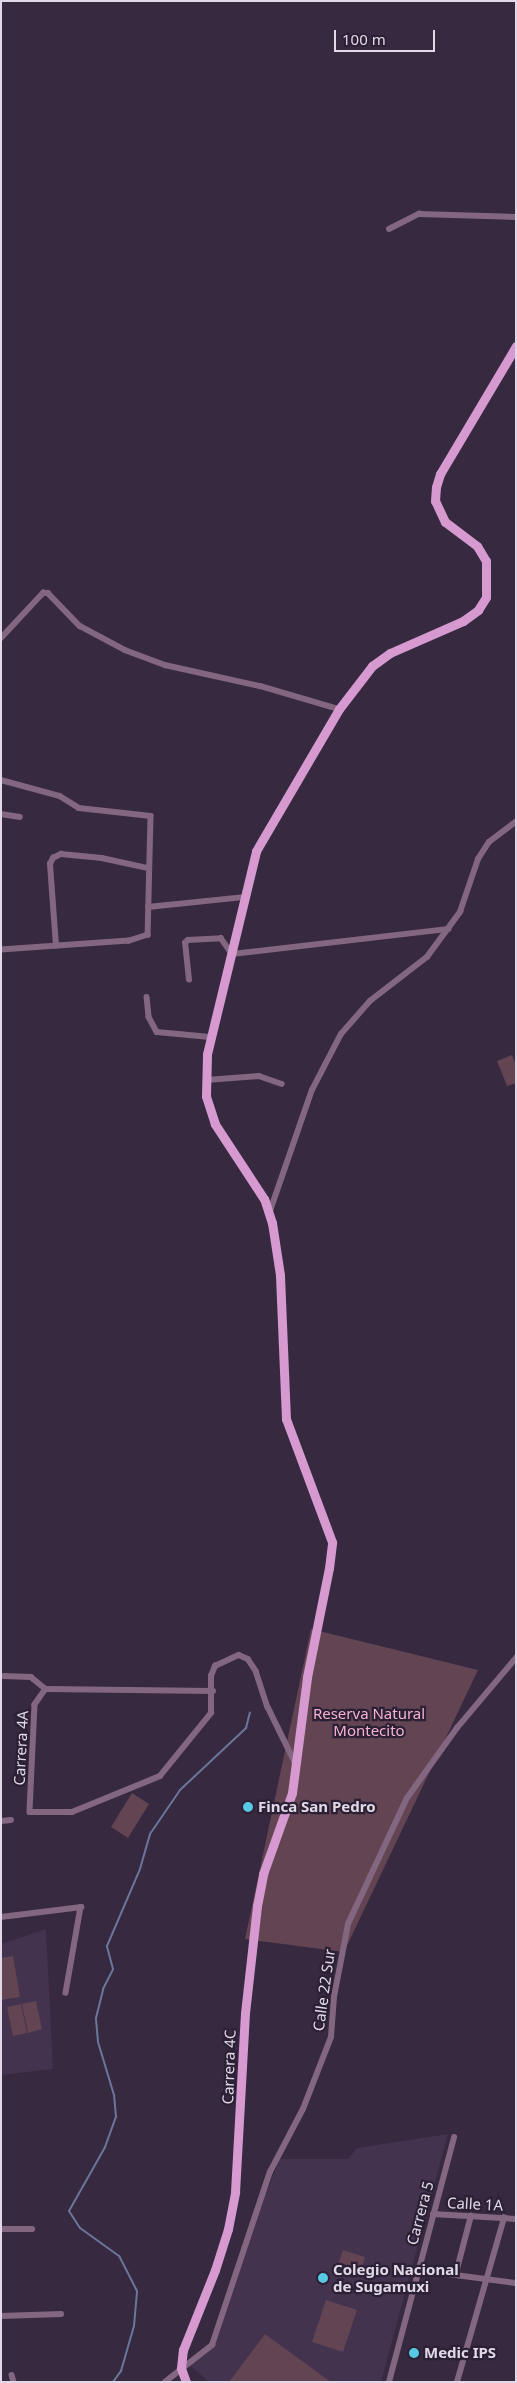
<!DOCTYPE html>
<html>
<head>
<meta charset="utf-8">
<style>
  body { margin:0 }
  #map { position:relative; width:517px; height:2383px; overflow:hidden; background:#362940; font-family:"Noto Sans",sans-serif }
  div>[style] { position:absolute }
  .built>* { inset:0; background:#43334f }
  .green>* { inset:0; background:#624452 }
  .stream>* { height:2px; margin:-1px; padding:0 1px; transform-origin:1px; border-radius:1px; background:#6b769b }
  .street>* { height:5.5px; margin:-2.75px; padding:0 2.75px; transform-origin:2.75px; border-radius:2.75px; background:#836680 }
  .primary>* { height:9px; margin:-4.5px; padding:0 4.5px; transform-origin:4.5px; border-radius:4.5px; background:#d69ad0 }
  .dots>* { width:14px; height:14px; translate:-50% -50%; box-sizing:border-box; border:2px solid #2c2035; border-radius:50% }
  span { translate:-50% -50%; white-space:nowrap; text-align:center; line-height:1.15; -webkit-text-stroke:4.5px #2c2035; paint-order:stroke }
  .park-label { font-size:15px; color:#f5b2d2 }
  .street-label { font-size:15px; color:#e1d9e8 }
  .poi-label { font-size:15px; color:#e1d9e8; font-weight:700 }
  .left { translate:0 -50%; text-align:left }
  .frame { position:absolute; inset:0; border:2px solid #e1d9e8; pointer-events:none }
  .scale { position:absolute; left:334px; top:30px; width:101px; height:22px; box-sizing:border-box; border:2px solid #e1d9e8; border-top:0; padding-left:6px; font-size:15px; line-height:18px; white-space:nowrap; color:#e1d9e8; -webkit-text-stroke:4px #2c2035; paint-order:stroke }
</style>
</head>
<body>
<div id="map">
  <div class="built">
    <i style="clip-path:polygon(46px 1929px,53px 2069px,1px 2075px,1px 1944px)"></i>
    <i style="clip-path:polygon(448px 2134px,381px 2382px,209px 2382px,190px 2365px,214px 2347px,251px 2229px,280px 2159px,348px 2159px,357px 2148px)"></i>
  </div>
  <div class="green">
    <i style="clip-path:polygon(512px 1055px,516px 1065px,516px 1083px,507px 1086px,497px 1061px)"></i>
    <i style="clip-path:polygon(311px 1629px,478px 1670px,344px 1952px,245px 1939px)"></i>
    <i style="clip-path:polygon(132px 1793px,149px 1804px,128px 1838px,111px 1827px)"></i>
    <i style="clip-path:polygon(13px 1956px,20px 1997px,1px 2000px,1px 1958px)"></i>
    <i style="clip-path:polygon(36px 2001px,42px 2029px,28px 2033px,22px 2004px)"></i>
    <i style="clip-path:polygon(21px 2004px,27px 2033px,13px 2036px,7px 2007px)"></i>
    <i style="clip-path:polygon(343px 2250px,365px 2257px,361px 2271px,338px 2264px)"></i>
    <i style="clip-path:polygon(326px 2300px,357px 2310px,343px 2352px,312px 2342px)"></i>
    <i style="clip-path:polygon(265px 2334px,331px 2382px,229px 2382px)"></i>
  </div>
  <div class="stream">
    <i style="left:113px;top:2382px;width:14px;rotate:-54deg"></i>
    <i style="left:121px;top:2371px;width:47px;rotate:-73.9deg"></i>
    <i style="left:134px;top:2326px;width:35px;rotate:-85deg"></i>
    <i style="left:137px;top:2291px;width:39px;rotate:-117deg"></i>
    <i style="left:119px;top:2256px;width:48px;rotate:-144.3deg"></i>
    <i style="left:80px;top:2228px;width:20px;rotate:-123deg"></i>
    <i style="left:69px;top:2211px;width:73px;rotate:-60.6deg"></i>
    <i style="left:105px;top:2147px;width:32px;rotate:-70deg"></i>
    <i style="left:116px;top:2117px;width:22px;rotate:-95deg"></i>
    <i style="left:114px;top:2095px;width:55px;rotate:-106.8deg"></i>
    <i style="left:98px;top:2042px;width:24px;rotate:-95deg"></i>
    <i style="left:96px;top:2018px;width:30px;rotate:-76deg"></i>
    <i style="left:103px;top:1989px;width:22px;rotate:-63deg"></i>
    <i style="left:113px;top:1969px;width:24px;rotate:-105deg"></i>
    <i style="left:107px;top:1946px;width:84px;rotate:-66.8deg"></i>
    <i style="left:140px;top:1869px;width:36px;rotate:-74deg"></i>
    <i style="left:150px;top:1834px;width:53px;rotate:-55.7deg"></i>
    <i style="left:180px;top:1790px;width:91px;rotate:-43.2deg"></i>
    <i style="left:246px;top:1728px;width:16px;rotate:-76deg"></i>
  </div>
  <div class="street">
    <i style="left:389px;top:229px;width:34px;rotate:-27deg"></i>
    <i style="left:419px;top:214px;width:97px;rotate:1.8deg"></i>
    <i style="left:1px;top:638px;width:62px;rotate:-47deg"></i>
    <i style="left:43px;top:593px;width:5px"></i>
    <i style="left:48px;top:593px;width:46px;rotate:45.9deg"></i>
    <i style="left:80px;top:626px;width:51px;rotate:28.1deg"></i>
    <i style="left:125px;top:650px;width:43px;rotate:20.6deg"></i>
    <i style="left:165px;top:665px;width:97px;rotate:12.5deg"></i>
    <i style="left:260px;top:686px;width:82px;rotate:16.2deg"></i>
    <i style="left:1px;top:780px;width:61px;rotate:15.2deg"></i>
    <i style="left:60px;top:796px;width:22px;rotate:32deg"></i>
    <i style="left:79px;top:808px;width:72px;rotate:6.3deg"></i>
    <i style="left:151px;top:816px;width:119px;rotate:91.4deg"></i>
    <i style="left:148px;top:935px;width:20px;rotate:162deg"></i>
    <i style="left:129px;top:941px;width:128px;rotate:176deg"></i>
    <i style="left:1px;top:814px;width:19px;rotate:9deg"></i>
    <i style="left:148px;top:907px;width:98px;rotate:-5.9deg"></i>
    <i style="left:56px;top:946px;width:82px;rotate:-94.2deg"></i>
    <i style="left:50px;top:864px;width:7px;rotate:-63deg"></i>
    <i style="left:53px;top:858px;width:9px;rotate:-27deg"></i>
    <i style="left:61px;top:854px;width:41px;rotate:5.6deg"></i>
    <i style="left:102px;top:858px;width:47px;rotate:12.3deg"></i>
    <i style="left:189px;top:980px;width:37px;rotate:-96deg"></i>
    <i style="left:185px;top:943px;width:4px;rotate:-45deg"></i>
    <i style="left:188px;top:940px;width:33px;rotate:-3deg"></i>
    <i style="left:221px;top:938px;width:19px;rotate:55deg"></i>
    <i style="left:232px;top:954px;width:218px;rotate:-6.6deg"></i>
    <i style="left:147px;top:997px;width:20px;rotate:84deg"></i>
    <i style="left:149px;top:1017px;width:17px;rotate:62deg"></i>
    <i style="left:157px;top:1032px;width:53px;rotate:5.4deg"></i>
    <i style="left:206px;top:1080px;width:53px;rotate:-4.3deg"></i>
    <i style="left:259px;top:1076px;width:24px;rotate:19deg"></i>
    <i style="left:269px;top:1214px;width:131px;rotate:-70.9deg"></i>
    <i style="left:312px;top:1090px;width:63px;rotate:-62.6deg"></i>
    <i style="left:341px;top:1034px;width:44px;rotate:-48.7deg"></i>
    <i style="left:370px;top:1001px;width:72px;rotate:-37.7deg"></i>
    <i style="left:427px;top:957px;width:56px;rotate:-53.7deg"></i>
    <i style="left:460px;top:912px;width:56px;rotate:-71.2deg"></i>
    <i style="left:478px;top:859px;width:20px;rotate:-57deg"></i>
    <i style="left:489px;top:842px;width:34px;rotate:-37deg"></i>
    <i style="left:4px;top:1676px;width:27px;rotate:2deg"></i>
    <i style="left:31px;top:1677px;width:19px;rotate:39deg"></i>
    <i style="left:46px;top:1689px;width:19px;rotate:125deg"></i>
    <i style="left:35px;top:1705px;width:107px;rotate:92.7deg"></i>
    <i style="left:30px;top:1812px;width:42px"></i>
    <i style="left:72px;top:1812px;width:95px;rotate:-22.2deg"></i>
    <i style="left:160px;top:1776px;width:81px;rotate:-51deg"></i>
    <i style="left:211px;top:1713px;width:37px;rotate:-90deg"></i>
    <i style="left:211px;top:1676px;width:11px;rotate:-68deg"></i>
    <i style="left:215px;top:1666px;width:26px;rotate:-25deg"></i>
    <i style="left:239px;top:1655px;width:10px;rotate:24deg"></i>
    <i style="left:248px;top:1659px;width:14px;rotate:56deg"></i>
    <i style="left:256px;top:1671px;width:38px;rotate:72deg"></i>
    <i style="left:268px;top:1707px;width:61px;rotate:63.9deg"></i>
    <i style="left:46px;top:1689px;width:167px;rotate:0.7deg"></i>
    <i style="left:1px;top:1821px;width:10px;rotate:-6deg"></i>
    <i style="left:1px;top:1917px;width:81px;rotate:-7.1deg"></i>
    <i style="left:81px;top:1907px;width:87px;rotate:99.9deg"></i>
    <i style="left:433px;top:2214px;width:83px;rotate:3.4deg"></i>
    <i style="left:1px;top:2229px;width:31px"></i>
    <i style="left:418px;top:2270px;width:99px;rotate:7.6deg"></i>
    <i style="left:456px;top:2273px;width:59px;rotate:-75.3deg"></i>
    <i style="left:1px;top:2316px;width:60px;rotate:-1.9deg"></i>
    <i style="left:12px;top:2375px;width:7px;rotate:74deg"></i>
    <i style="left:165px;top:2382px;width:60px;rotate:-38.2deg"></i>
    <i style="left:212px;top:2345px;width:182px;rotate:-71.5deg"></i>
    <i style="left:270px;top:2172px;width:71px;rotate:-62.4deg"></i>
    <i style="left:303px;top:2109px;width:77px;rotate:-68.7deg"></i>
    <i style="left:331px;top:2037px;width:40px;rotate:-85.7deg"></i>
    <i style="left:334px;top:1997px;width:74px;rotate:-79.1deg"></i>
    <i style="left:348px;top:1924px;width:139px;rotate:-64.9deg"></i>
    <i style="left:407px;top:1798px;width:86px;rotate:-54.5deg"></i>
    <i style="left:457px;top:1728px;width:92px;rotate:-49.9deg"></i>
    <i style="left:389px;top:2382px;width:253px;rotate:-75.1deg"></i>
    <i style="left:457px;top:2382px;width:171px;rotate:-74deg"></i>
  </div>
  <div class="primary">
    <i style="left:186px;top:2382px;width:15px;rotate:-110deg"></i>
    <i style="left:181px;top:2368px;width:18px;rotate:-84deg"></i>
    <i style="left:183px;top:2350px;width:86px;rotate:-68.2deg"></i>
    <i style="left:215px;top:2270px;width:43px;rotate:-72.4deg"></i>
    <i style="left:228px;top:2229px;width:38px;rotate:-79deg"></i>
    <i style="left:235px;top:2192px;width:179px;rotate:-86.8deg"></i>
    <i style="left:245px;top:2013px;width:108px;rotate:-83.6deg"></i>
    <i style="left:257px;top:1906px;width:33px;rotate:-79deg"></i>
    <i style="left:263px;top:1874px;width:86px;rotate:-70.3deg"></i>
    <i style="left:292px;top:1793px;width:117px;rotate:-82.6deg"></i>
    <i style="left:307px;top:1677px;width:111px;rotate:-78.6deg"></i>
    <i style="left:329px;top:1568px;width:26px;rotate:-83deg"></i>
    <i style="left:332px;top:1542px;width:131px;rotate:-110.5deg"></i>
    <i style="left:286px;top:1419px;width:144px;rotate:-92.4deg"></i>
    <i style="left:280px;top:1275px;width:53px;rotate:-98.7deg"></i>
    <i style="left:272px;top:1223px;width:25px;rotate:-108deg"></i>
    <i style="left:264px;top:1199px;width:90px;rotate:-123.2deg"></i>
    <i style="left:215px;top:1124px;width:29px;rotate:-108deg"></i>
    <i style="left:206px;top:1096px;width:42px;rotate:-88.6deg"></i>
    <i style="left:207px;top:1054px;width:209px;rotate:-76.4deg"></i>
    <i style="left:256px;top:851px;width:164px;rotate:-59.7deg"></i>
    <i style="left:339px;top:709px;width:54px;rotate:-52.5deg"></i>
    <i style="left:372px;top:666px;width:22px;rotate:-36deg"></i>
    <i style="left:390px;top:653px;width:80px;rotate:-23.7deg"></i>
    <i style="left:463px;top:621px;width:19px;rotate:-36deg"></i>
    <i style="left:478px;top:610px;width:15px;rotate:-58deg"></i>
    <i style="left:486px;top:597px;width:36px;rotate:-90deg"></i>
    <i style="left:486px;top:561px;width:17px;rotate:-121deg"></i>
    <i style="left:477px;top:546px;width:40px;rotate:-143deg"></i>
    <i style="left:445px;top:522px;width:23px;rotate:-115deg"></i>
    <i style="left:435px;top:501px;width:14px;rotate:-86deg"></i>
    <i style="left:436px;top:487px;width:14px;rotate:-73deg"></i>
    <i style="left:440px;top:474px;width:149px;rotate:-59.3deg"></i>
  </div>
  <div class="dots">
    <i style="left:248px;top:1807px;background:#57c9e2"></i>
    <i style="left:323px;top:2278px;background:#57c9e2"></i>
    <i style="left:414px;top:2353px;background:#57c9e2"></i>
  </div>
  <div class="park-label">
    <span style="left:369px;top:1722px">Reserva Natural<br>Montecito</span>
  </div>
  <div class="street-label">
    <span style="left:21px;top:1748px;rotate:-87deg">Carrera 4A</span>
    <span style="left:324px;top:1990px;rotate:-82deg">Calle 22 Sur</span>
    <span style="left:229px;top:2067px;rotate:-88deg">Carrera 4C</span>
    <span style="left:475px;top:2204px;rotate:3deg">Calle 1A</span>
    <span style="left:420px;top:2213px;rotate:-75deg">Carrera 5</span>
  </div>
  <div class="poi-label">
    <span class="left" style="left:258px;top:1807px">Finca San Pedro</span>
    <span class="left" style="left:333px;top:2278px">Colegio Nacional<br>de Sugamuxi</span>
    <span class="left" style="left:424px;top:2353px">Medic IPS</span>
  </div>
  <div class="frame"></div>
  <div class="scale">100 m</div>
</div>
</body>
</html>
